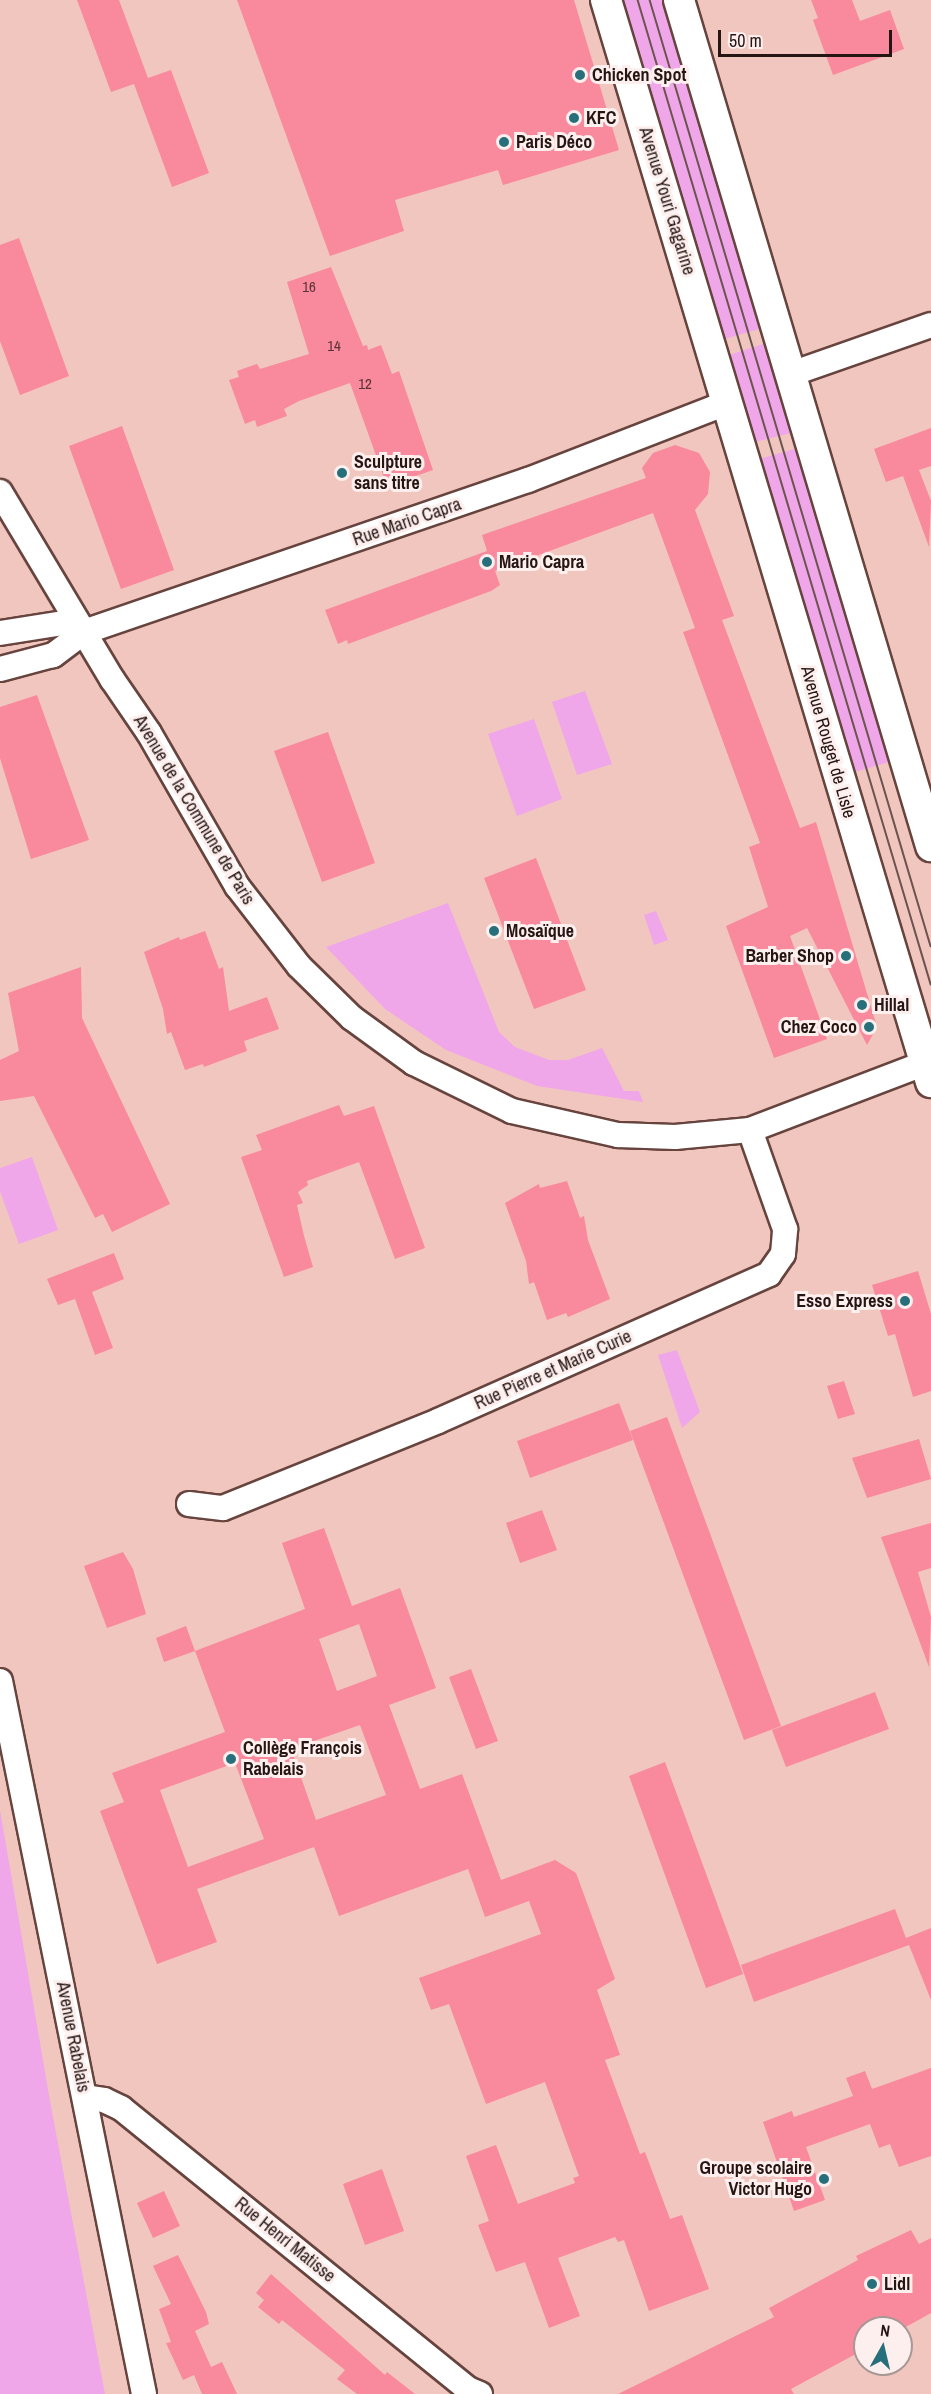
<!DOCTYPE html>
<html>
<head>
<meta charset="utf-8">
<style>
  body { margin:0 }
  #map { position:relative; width:931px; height:2394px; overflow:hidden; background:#f1c6bf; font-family:"Archivo Narrow",sans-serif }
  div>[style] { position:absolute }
  .green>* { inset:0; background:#efa7e9 }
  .building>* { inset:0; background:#f9899d }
  .roads { filter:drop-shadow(2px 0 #67443e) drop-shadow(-2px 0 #67443e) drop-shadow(0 2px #67443e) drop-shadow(0 -2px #67443e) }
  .minor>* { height:24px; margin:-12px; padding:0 12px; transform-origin:12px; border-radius:12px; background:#fff }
  .major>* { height:30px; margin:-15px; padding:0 15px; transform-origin:15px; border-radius:15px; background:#fff }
  .tram>* { height:1.5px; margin:-0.75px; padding:0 0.75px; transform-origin:0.75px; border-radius:0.75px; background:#6c534f }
  .dots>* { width:16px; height:16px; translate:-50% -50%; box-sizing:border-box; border:3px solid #fdefed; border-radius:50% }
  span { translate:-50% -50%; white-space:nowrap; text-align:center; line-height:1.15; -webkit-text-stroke:6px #fdefed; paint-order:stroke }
  .number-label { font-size:15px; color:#5a3336 }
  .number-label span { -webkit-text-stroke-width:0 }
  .poi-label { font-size:18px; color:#251614; font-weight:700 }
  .left { translate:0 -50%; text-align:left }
  .right { translate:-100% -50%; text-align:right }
  .street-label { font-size:18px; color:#251614 }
  .north { position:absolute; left:853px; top:2316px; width:60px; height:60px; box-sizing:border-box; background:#fdefed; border:2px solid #a79896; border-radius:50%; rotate:8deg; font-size:16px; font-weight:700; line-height:24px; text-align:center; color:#251614 }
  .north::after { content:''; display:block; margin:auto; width:21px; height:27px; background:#276f7a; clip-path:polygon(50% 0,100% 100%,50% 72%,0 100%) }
  .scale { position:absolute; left:718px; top:30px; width:174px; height:27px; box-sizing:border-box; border:3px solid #251614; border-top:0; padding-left:8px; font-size:18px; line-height:21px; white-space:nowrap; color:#251614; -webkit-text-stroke:4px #fdefed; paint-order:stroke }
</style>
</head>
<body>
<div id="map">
  <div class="green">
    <i style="clip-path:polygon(619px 0,669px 0,767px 327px,721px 340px)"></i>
    <i style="clip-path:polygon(769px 342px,795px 432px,751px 443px,726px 356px)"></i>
    <i style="clip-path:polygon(801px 447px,893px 761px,851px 773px,756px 460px)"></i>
    <i style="clip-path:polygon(585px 691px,612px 764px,577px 775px,552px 702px)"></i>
    <i style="clip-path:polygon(534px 719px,562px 799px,517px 816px,488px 734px)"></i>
    <i style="clip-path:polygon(448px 903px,499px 1032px,515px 1047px,549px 1060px,568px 1060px,602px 1048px,624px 1091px,639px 1091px,643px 1102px,537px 1086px,446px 1050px,385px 1009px,326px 947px)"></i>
    <i style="clip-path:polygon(656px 911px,668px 940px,654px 945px,644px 915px)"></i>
    <i style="clip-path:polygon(32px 1157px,58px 1230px,19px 1244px,0 1191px,0 1168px)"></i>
    <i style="clip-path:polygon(677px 1350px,700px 1412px,682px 1428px,658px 1355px)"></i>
    <i style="clip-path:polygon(0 1810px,50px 2101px,105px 2394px,0 2394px)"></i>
  </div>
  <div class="building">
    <i style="clip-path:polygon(77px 0,119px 0,148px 78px,171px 70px,209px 173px,172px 187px,134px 84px,111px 92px)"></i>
    <i style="clip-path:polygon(237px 0,574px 0,619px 150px,503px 185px,498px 170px,395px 200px,404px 231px,330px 256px)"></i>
    <i style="clip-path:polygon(811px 0,852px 0,860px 21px,890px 10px,904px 49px,833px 75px,813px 20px,818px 18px)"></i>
    <i style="clip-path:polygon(19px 238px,69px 376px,20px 395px,0 341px,0 245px)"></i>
    <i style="clip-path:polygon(331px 267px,363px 346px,367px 345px,368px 350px,381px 345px,392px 374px,399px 371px,433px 470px,387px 486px,350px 383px,299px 401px,284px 409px,287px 416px,257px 427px,255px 420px,245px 424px,229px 380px,239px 377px,237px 371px,257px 364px,260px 369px,309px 354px,287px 282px)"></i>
    <i style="clip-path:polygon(122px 426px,174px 570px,121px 589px,69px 446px)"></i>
    <i style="clip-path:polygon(931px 428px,931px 466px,919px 470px,931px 501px,929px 547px,903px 476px,886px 482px,874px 449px)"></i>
    <i style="clip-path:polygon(675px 445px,699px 453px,710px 472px,708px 494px,695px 510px,734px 616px,722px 620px,800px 828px,816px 822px,877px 1027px,867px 1045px,807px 928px,790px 936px,827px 1039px,774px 1058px,726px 926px,768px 907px,749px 847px,760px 843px,683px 632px,695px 628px,653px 513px,495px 571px,500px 585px,491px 591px,348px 644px,347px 640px,338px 644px,325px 610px,487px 551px,482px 535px,646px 478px,642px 468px,653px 453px)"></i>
    <i style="clip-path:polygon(37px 695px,89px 840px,31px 859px,0 758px,0 707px)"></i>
    <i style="clip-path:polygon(328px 732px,375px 863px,322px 882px,274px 751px)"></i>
    <i style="clip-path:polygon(536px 858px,586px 990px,534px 1009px,484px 878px)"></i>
    <i style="clip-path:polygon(205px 931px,219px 969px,223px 967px,229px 1011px,267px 997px,279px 1029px,244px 1041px,247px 1051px,204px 1067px,203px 1064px,185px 1070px,171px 1032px,167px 1034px,163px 1009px,144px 952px,179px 937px,180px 940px)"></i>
    <i style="clip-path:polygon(81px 967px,82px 1018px,170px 1204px,112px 1232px,103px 1214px,95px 1218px,34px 1096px,0 1101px,0 1060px,19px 1051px,8px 993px)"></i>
    <i style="clip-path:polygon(339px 1105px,344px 1116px,374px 1106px,425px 1248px,395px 1259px,359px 1162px,307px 1181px,308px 1185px,298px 1192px,303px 1203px,297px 1205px,304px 1236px,313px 1267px,284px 1277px,241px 1157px,262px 1150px,256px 1135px)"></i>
    <i style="clip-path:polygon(567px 1181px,580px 1218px,584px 1216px,588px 1240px,610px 1299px,568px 1317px,566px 1313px,547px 1320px,534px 1282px,529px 1284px,526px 1261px,505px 1203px,539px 1184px,540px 1188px)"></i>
    <i style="clip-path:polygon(114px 1253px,124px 1279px,92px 1292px,113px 1348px,95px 1355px,75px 1299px,58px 1305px,47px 1279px)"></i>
    <i style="clip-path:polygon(918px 1271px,931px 1314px,931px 1391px,913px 1397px,895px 1334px,888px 1336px,872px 1285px)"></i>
    <i style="clip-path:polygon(844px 1381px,855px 1414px,838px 1419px,827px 1386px)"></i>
    <i style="clip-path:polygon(619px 1403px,633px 1440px,530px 1478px,517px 1441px)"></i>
    <i style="clip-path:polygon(667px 1417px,781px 1726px,744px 1740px,630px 1431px)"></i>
    <i style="clip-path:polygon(919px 1439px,931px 1479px,867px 1498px,852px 1458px)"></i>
    <i style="clip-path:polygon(542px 1510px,557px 1550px,520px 1563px,506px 1523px)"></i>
    <i style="clip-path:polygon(931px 1523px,931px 1568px,918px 1572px,931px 1617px,929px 1667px,881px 1537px)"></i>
    <i style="clip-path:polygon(evenodd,324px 1528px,352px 1606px,400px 1588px,436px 1688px,389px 1705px,420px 1789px,462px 1774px,501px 1880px,555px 1860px,576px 1873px,615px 1979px,597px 1990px,620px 2055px,605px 2060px,640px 2154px,645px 2152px,670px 2219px,682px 2215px,709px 2289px,649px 2311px,624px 2240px,618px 2242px,615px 2237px,558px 2258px,580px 2316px,549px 2328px,525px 2262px,496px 2272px,478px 2225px,489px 2221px,466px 2156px,496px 2145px,518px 2204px,575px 2183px,573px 2178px,579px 2176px,545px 2082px,486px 2104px,449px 2004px,431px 2010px,419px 1978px,541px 1934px,529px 1901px,485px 1917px,468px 1869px,339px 1916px,314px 1847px,197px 1889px,217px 1942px,157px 1964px,100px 1811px,124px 1802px,112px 1773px,225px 1732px,195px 1651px,305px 1609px,282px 1543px,324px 1528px,359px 1624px,377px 1676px,337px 1691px,319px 1639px,359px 1624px,324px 1528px,360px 1725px,386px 1795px,316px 1820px,291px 1749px,360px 1725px,324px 1528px,235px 1763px,264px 1839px,188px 1867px,160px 1790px,235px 1763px)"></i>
    <i style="clip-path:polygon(123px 1552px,133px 1569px,146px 1614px,107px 1628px,84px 1566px)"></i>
    <i style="clip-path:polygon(186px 1626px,195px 1651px,164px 1662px,156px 1638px)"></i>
    <i style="clip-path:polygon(471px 1669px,498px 1741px,476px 1749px,449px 1677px)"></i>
    <i style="clip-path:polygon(875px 1692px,889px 1729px,786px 1767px,772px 1730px)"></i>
    <i style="clip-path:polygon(665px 1762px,743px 1974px,706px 1988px,629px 1776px)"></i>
    <i style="clip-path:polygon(895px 1909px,906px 1938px,931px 1928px,931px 2000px,909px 1945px,754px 2002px,741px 1965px)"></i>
    <i style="clip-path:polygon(931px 2068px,931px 2156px,899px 2167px,890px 2144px,879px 2148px,870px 2124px,806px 2147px,825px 2200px,794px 2211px,763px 2122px,792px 2111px,794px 2117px,853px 2096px,846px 2078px,865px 2071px,872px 2089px)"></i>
    <i style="clip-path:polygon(382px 2169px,404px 2231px,365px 2245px,343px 2184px)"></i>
    <i style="clip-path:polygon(164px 2191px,180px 2226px,153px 2238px,137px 2203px)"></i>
    <i style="clip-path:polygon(911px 2230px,919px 2244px,931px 2238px,931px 2313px,904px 2328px,865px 2328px,865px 2349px,791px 2389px,794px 2394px,618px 2394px,774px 2317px,769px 2308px,858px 2260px,856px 2256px)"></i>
    <i style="clip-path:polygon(178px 2255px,206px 2312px,209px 2324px,195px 2331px,211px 2367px,222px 2362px,237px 2394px,202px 2394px,194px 2375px,183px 2380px,166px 2343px,171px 2342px,159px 2309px,171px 2304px,153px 2266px)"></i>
    <i style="clip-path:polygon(271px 2274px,385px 2375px,387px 2372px,415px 2394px,357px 2394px,337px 2379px,345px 2370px,282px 2320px,279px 2324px,258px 2307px,264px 2300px,256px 2293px)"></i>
  </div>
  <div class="roads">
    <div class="minor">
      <i style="left:791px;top:374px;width:148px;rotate:-19.3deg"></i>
      <i style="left:0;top:492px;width:218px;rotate:59.1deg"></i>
      <i style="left:112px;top:679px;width:65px;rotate:55.6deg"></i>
      <i style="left:149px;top:733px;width:177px;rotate:60.1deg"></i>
      <i style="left:237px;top:886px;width:101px;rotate:52.2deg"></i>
      <i style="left:299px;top:966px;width:74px;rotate:44.5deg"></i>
      <i style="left:352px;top:1018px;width:77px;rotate:36deg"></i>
      <i style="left:414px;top:1063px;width:109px;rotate:26.1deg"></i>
      <i style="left:512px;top:1111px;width:109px;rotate:12.8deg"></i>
      <i style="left:618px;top:1135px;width:57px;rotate:2deg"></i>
      <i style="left:675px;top:1137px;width:75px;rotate:-5.3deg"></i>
      <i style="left:750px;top:1130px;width:194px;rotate:-20.9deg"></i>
      <i style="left:84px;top:632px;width:469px;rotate:-18.9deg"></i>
      <i style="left:528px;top:480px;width:213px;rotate:-21.2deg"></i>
      <i style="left:0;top:633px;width:64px;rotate:-9deg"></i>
      <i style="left:63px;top:623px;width:23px;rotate:23deg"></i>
      <i style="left:84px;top:632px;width:39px;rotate:143deg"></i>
      <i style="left:53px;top:655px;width:55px;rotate:165.2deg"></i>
      <i style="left:189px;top:1504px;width:34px;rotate:7deg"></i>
      <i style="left:223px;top:1508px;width:232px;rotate:-22deg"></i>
      <i style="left:438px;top:1421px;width:362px;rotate:-23.9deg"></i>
      <i style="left:769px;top:1274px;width:24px;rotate:-55deg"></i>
      <i style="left:783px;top:1254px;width:25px;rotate:-85deg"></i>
      <i style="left:785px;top:1229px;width:105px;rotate:-109.5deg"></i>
      <i style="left:0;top:1681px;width:727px;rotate:78.58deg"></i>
      <i style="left:85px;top:2097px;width:19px;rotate:9deg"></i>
      <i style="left:104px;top:2100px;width:19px;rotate:25deg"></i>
      <i style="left:121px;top:2108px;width:447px;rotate:39deg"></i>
      <i style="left:468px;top:2389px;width:13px;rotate:23deg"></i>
    </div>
    <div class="major">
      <i style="left:606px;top:0;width:1130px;rotate:73.28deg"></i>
      <i style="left:679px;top:0;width:883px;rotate:73.41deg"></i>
    </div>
  </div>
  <div class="tram">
    <i style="left:638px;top:0;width:1027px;rotate:73.42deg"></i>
    <i style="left:650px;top:0;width:987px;rotate:73.46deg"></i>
  </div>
  <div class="dots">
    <i style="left:580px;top:75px;background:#276f7a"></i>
    <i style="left:574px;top:118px;background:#276f7a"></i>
    <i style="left:504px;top:142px;background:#276f7a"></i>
    <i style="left:342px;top:473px;background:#276f7a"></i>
    <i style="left:487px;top:562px;background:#276f7a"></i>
    <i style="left:494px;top:931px;background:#276f7a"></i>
    <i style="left:846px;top:956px;background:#276f7a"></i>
    <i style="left:862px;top:1005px;background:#276f7a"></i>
    <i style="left:869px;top:1027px;background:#276f7a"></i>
    <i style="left:905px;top:1301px;background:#276f7a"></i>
    <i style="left:231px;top:1759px;background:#276f7a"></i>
    <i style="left:824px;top:2179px;background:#276f7a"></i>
    <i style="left:872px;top:2284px;background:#276f7a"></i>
  </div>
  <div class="number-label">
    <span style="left:309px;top:287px">16</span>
    <span style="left:334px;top:346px">14</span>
    <span style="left:365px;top:384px">12</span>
  </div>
  <div class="poi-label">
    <span class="left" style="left:592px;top:75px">Chicken Spot</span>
    <span class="left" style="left:586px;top:118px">KFC</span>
    <span class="left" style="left:516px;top:142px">Paris Déco</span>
    <span class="left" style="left:354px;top:473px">Sculpture<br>sans titre</span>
    <span class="left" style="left:499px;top:562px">Mario Capra</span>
    <span class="left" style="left:506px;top:931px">Mosaïque</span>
    <span class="right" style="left:834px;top:956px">Barber Shop</span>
    <span class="left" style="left:874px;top:1005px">Hillal</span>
    <span class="right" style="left:857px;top:1027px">Chez Coco</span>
    <span class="right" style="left:893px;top:1301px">Esso Express</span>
    <span class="left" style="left:243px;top:1759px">Collège François<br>Rabelais</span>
    <span class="right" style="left:812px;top:2179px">Groupe scolaire<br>Victor Hugo</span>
    <span class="left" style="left:884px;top:2284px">Lidl</span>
  </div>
  <div class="street-label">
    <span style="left:667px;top:201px;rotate:73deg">Avenue Youri Gagarine</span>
    <span style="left:407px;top:522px;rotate:-19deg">Rue Mario Capra</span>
    <span style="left:828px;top:742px;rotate:74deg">Avenue Rouget de Lisle</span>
    <span style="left:194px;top:810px;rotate:59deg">Avenue de la Commune de Paris</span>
    <span style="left:553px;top:1370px;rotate:-24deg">Rue Pierre et Marie Curie</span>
    <span style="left:73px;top:2037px;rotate:79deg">Avenue Rabelais</span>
    <span style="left:285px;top:2240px;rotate:39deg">Rue Henri Matisse</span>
  </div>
  <div class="north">N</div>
  <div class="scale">50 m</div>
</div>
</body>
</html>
